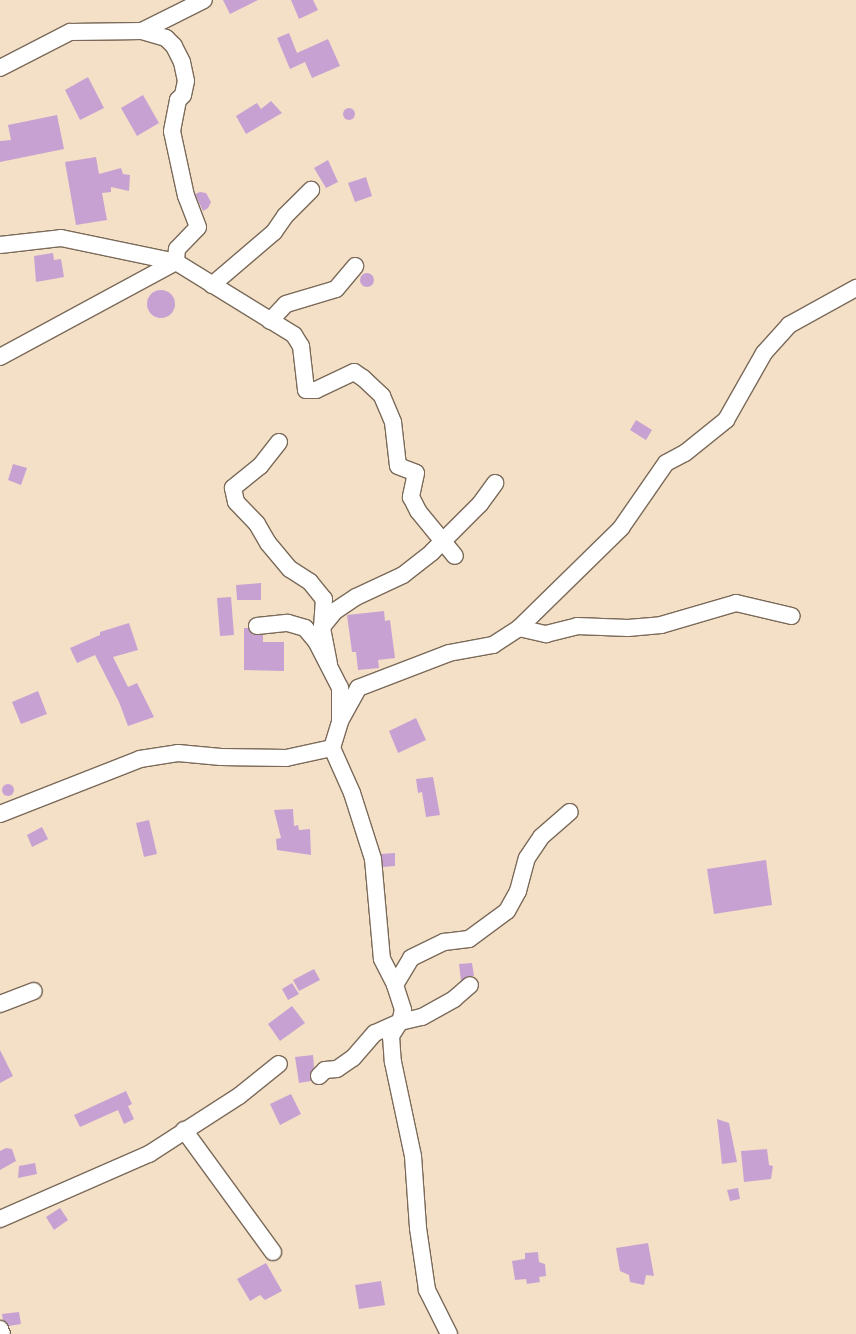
<!DOCTYPE html>
<html>
<head>
<meta charset="utf-8">
<style>
  body { margin:0 }
  #map { position:relative; width:856px; height:1334px; overflow:hidden; background:#f3e0c7; font-family:Itim,sans-serif }
  div>[style] { position:absolute }
  .building>* { inset:0; background:#c8a1d3 }
  .round { border-radius:50% }
  .roads { filter:drop-shadow(1px 0 #7b6a59) drop-shadow(-1px 0 #7b6a59) drop-shadow(0 1px #7b6a59) drop-shadow(0 -1px #7b6a59) }
  .street>* { height:16px; margin:-8px; padding:0 8px; transform-origin:8px; border-radius:8px; background:#fff }
  span { translate:-50% -50%; white-space:nowrap; text-align:center; line-height:1.15; -webkit-text-stroke:3px #f6f6f2; paint-order:stroke }
</style>
</head>
<body>
<div id="map">
  <div class="building">
    <i style="clip-path:polygon(223px 0,258px 0,230px 14px)"></i>
    <i style="clip-path:polygon(291px 0,313px 0,318px 10px,299px 19px)"></i>
    <i style="clip-path:polygon(289px 33px,297px 53px,328px 39px,340px 66px,312px 78px,305px 62px,290px 69px,277px 38px)"></i>
    <i style="clip-path:polygon(88px 77px,104px 108px,80px 120px,65px 90px)"></i>
    <i style="clip-path:polygon(143px 95px,159px 123px,137px 136px,121px 108px)"></i>
    <i style="clip-path:polygon(271px 101px,282px 113px,246px 134px,236px 116px,257px 103px,261px 109px)"></i>
    <i class="round" style="left:343px;top:108px;width:12px;height:12px"></i>
    <i style="clip-path:polygon(57px 115px,64px 149px,0 162px,0 141px,11px 140px,8px 125px)"></i>
    <i style="clip-path:polygon(96px 157px,99px 174px,121px 168px,123px 174px,130px 175px,129px 191px,111px 187px,111px 192px,102px 193px,107px 220px,76px 225px,65px 162px)"></i>
    <i style="clip-path:polygon(328px 160px,338px 182px,326px 188px,314px 168px)"></i>
    <i style="clip-path:polygon(366px 177px,372px 196px,355px 202px,348px 183px)"></i>
    <i style="clip-path:polygon(200px 192px,206px 193px,211px 202px,208px 208px,203px 211px,195px 194px)"></i>
    <i style="clip-path:polygon(53px 253px,54px 260px,61px 259px,64px 277px,36px 282px,34px 256px)"></i>
    <i class="round" style="left:360px;top:273px;width:14px;height:14px"></i>
    <i class="round" style="left:147px;top:290px;width:28px;height:28px"></i>
    <i style="clip-path:polygon(636px 420px,652px 430px,646px 440px,630px 430px)"></i>
    <i style="clip-path:polygon(13px 464px,27px 468px,21px 485px,8px 480px)"></i>
    <i style="clip-path:polygon(261px 583px,261px 600px,237px 600px,236px 585px)"></i>
    <i style="clip-path:polygon(231px 597px,234px 635px,220px 636px,217px 598px)"></i>
    <i style="clip-path:polygon(384px 611px,385px 621px,390px 620px,395px 658px,378px 660px,379px 668px,358px 670px,356px 652px,352px 652px,347px 615px)"></i>
    <i style="clip-path:polygon(129px 623px,138px 650px,113px 657px,128px 687px,137px 683px,154px 717px,128px 726px,119px 702px,95px 655px,77px 663px,70px 648px,100px 635px,100px 632px)"></i>
    <i style="clip-path:polygon(244px 628px,248px 628px,253px 635px,263px 635px,263px 642px,284px 642px,284px 671px,244px 670px)"></i>
    <i style="clip-path:polygon(38px 691px,47px 714px,21px 724px,12px 702px)"></i>
    <i style="clip-path:polygon(416px 718px,426px 740px,398px 753px,389px 731px)"></i>
    <i style="clip-path:polygon(433px 777px,440px 815px,426px 817px,422px 792px,418px 793px,416px 779px)"></i>
    <i class="round" style="left:2px;top:784px;width:12px;height:12px"></i>
    <i style="clip-path:polygon(293px 809px,294px 826px,298px 825px,299px 830px,310px 829px,311px 855px,277px 850px,276px 839px,281px 838px,274px 810px)"></i>
    <i style="clip-path:polygon(149px 820px,157px 854px,144px 857px,136px 823px)"></i>
    <i style="clip-path:polygon(42px 827px,48px 839px,32px 847px,27px 835px)"></i>
    <i style="clip-path:polygon(395px 853px,395px 866px,383px 867px,381px 854px)"></i>
    <i style="clip-path:polygon(766px 860px,772px 905px,714px 914px,707px 869px)"></i>
    <i style="clip-path:polygon(472px 963px,474px 976px,468px 976px,461px 981px,459px 964px)"></i>
    <i style="clip-path:polygon(314px 969px,320px 980px,299px 991px,293px 980px)"></i>
    <i style="clip-path:polygon(292px 983px,299px 994px,288px 1000px,282px 989px)"></i>
    <i style="clip-path:polygon(292px 1006px,305px 1023px,280px 1041px,268px 1024px)"></i>
    <i style="clip-path:polygon(0 1050px,13px 1076px,0 1083px)"></i>
    <i style="clip-path:polygon(313px 1055px,314px 1067px,310px 1074px,311px 1081px,299px 1083px,295px 1057px)"></i>
    <i style="clip-path:polygon(126px 1091px,132px 1104px,128px 1106px,134px 1119px,124px 1124px,118px 1110px,80px 1127px,74px 1115px)"></i>
    <i style="clip-path:polygon(291px 1094px,301px 1114px,280px 1125px,270px 1104px)"></i>
    <i style="clip-path:polygon(717px 1119px,729px 1123px,737px 1162px,722px 1164px)"></i>
    <i style="clip-path:polygon(6px 1148px,12px 1149px,16px 1161px,0 1170px,0 1151px)"></i>
    <i style="clip-path:polygon(767px 1149px,769px 1165px,773px 1166px,771px 1179px,744px 1182px,741px 1151px)"></i>
    <i style="clip-path:polygon(35px 1163px,37px 1174px,18px 1178px,19px 1166px)"></i>
    <i style="clip-path:polygon(738px 1188px,740px 1199px,730px 1201px,727px 1190px)"></i>
    <i style="clip-path:polygon(60px 1208px,68px 1220px,54px 1230px,46px 1217px)"></i>
    <i style="clip-path:polygon(648px 1243px,654px 1276px,646px 1275px,644px 1285px,630px 1282px,629px 1275px,620px 1271px,616px 1248px)"></i>
    <i style="clip-path:polygon(538px 1252px,539px 1262px,545px 1264px,546px 1276px,539px 1277px,540px 1282px,527px 1284px,526px 1279px,515px 1280px,512px 1261px,525px 1259px,525px 1253px)"></i>
    <i style="clip-path:polygon(266px 1263px,282px 1291px,265px 1300px,260px 1295px,250px 1301px,237px 1279px)"></i>
    <i style="clip-path:polygon(381px 1281px,385px 1305px,359px 1309px,355px 1285px)"></i>
    <i style="clip-path:polygon(19px 1312px,21px 1324px,9px 1326px,3px 1320px,2px 1314px)"></i>
  </div>
  <div class="roads">
    <div class="street">
      <i style="left:0;top:68px;width:79px;rotate:-27.2deg"></i>
      <i style="left:70px;top:32px;width:72px;rotate:-0.8deg"></i>
      <i style="left:142px;top:31px;width:69px;rotate:-26.6deg"></i>
      <i style="left:0;top:245px;width:61px;rotate:-6.5deg"></i>
      <i style="left:61px;top:238px;width:117px;rotate:11.8deg"></i>
      <i style="left:176px;top:262px;width:139px;rotate:31.7deg"></i>
      <i style="left:294px;top:335px;width:13px;rotate:58deg"></i>
      <i style="left:301px;top:346px;width:44px;rotate:83.5deg"></i>
      <i style="left:306px;top:390px;width:10px"></i>
      <i style="left:316px;top:390px;width:42px;rotate:-25.3deg"></i>
      <i style="left:354px;top:372px;width:11px;rotate:34deg"></i>
      <i style="left:363px;top:378px;width:26px;rotate:43deg"></i>
      <i style="left:382px;top:396px;width:28px;rotate:67deg"></i>
      <i style="left:393px;top:422px;width:44px;rotate:83.5deg"></i>
      <i style="left:398px;top:466px;width:19px;rotate:21deg"></i>
      <i style="left:416px;top:473px;width:25px;rotate:102deg"></i>
      <i style="left:411px;top:497px;width:16px;rotate:63deg"></i>
      <i style="left:418px;top:511px;width:58px;rotate:50.6deg"></i>
      <i style="left:212px;top:285px;width:82px;rotate:-40.5deg"></i>
      <i style="left:274px;top:232px;width:19px;rotate:-55deg"></i>
      <i style="left:285px;top:216px;width:37px;rotate:-45deg"></i>
      <i style="left:270px;top:321px;width:23px;rotate:-47deg"></i>
      <i style="left:286px;top:304px;width:52px;rotate:-16.7deg"></i>
      <i style="left:336px;top:289px;width:30px;rotate:-50deg"></i>
      <i style="left:0;top:357px;width:200px;rotate:-28.4deg"></i>
      <i style="left:176px;top:262px;width:13px;rotate:-86deg"></i>
      <i style="left:177px;top:249px;width:30px;rotate:-46deg"></i>
      <i style="left:198px;top:227px;width:33px;rotate:-111deg"></i>
      <i style="left:186px;top:196px;width:66px;rotate:-102.2deg"></i>
      <i style="left:172px;top:131px;width:32px;rotate:-79deg"></i>
      <i style="left:178px;top:100px;width:7px;rotate:-45deg"></i>
      <i style="left:183px;top:95px;width:14px;rotate:-78deg"></i>
      <i style="left:186px;top:81px;width:19px;rotate:-102deg"></i>
      <i style="left:182px;top:62px;width:18px;rotate:-117deg"></i>
      <i style="left:174px;top:46px;width:11px;rotate:-135deg"></i>
      <i style="left:166px;top:38px;width:25px;rotate:-164deg"></i>
      <i style="left:279px;top:442px;width:31px;rotate:128deg"></i>
      <i style="left:260px;top:466px;width:35px;rotate:141deg"></i>
      <i style="left:233px;top:488px;width:14px;rotate:78deg"></i>
      <i style="left:236px;top:502px;width:30px;rotate:46deg"></i>
      <i style="left:257px;top:524px;width:22px;rotate:60deg"></i>
      <i style="left:268px;top:543px;width:34px;rotate:50deg"></i>
      <i style="left:290px;top:569px;width:24px;rotate:33deg"></i>
      <i style="left:310px;top:582px;width:22px;rotate:51deg"></i>
      <i style="left:324px;top:599px;width:28px;rotate:94deg"></i>
      <i style="left:257px;top:626px;width:31px;rotate:-6deg"></i>
      <i style="left:288px;top:623px;width:18px;rotate:16deg"></i>
      <i style="left:305px;top:628px;width:17px;rotate:50deg"></i>
      <i style="left:316px;top:641px;width:53px;rotate:62.9deg"></i>
      <i style="left:340px;top:688px;width:31px;rotate:90deg"></i>
      <i style="left:519px;top:628px;width:28px;rotate:13deg"></i>
      <i style="left:546px;top:634px;width:32px;rotate:-14deg"></i>
      <i style="left:577px;top:626px;width:51px;rotate:2.2deg"></i>
      <i style="left:628px;top:628px;width:33px;rotate:-5deg"></i>
      <i style="left:661px;top:625px;width:78px;rotate:-16.3deg"></i>
      <i style="left:736px;top:603px;width:57px;rotate:13.1deg"></i>
      <i style="left:329px;top:664px;width:38px;rotate:-101deg"></i>
      <i style="left:322px;top:627px;width:21px;rotate:-51deg"></i>
      <i style="left:335px;top:611px;width:25px;rotate:-34deg"></i>
      <i style="left:356px;top:597px;width:52px;rotate:-25.1deg"></i>
      <i style="left:403px;top:575px;width:37px;rotate:-38deg"></i>
      <i style="left:432px;top:552px;width:68px;rotate:-45deg"></i>
      <i style="left:480px;top:504px;width:26px;rotate:-54deg"></i>
      <i style="left:332px;top:748px;width:49px;rotate:66deg"></i>
      <i style="left:352px;top:793px;width:69px;rotate:72.3deg"></i>
      <i style="left:373px;top:859px;width:100px;rotate:84.9deg"></i>
      <i style="left:382px;top:959px;width:29px;rotate:63deg"></i>
      <i style="left:395px;top:985px;width:26px;rotate:72deg"></i>
      <i style="left:403px;top:1010px;width:12px;rotate:104deg"></i>
      <i style="left:400px;top:1022px;width:17px;rotate:123deg"></i>
      <i style="left:391px;top:1036px;width:26px;rotate:86deg"></i>
      <i style="left:393px;top:1062px;width:96px;rotate:78deg"></i>
      <i style="left:413px;top:1156px;width:72px;rotate:86deg"></i>
      <i style="left:418px;top:1228px;width:63px;rotate:81.7deg"></i>
      <i style="left:427px;top:1290px;width:49px;rotate:63.4deg"></i>
      <i style="left:0;top:814px;width:150px;rotate:-21.4deg"></i>
      <i style="left:140px;top:759px;width:38px;rotate:-9deg"></i>
      <i style="left:178px;top:753px;width:43px;rotate:5.3deg"></i>
      <i style="left:221px;top:757px;width:65px;rotate:0.9deg"></i>
      <i style="left:286px;top:758px;width:47px;rotate:-12.3deg"></i>
      <i style="left:332px;top:748px;width:28px;rotate:-73deg"></i>
      <i style="left:340px;top:721px;width:38px;rotate:-61deg"></i>
      <i style="left:358px;top:688px;width:97px;rotate:-21deg"></i>
      <i style="left:449px;top:653px;width:45px;rotate:-10.3deg"></i>
      <i style="left:493px;top:645px;width:31px;rotate:-33deg"></i>
      <i style="left:519px;top:628px;width:143px;rotate:-44.4deg"></i>
      <i style="left:621px;top:528px;width:79px;rotate:-55.3deg"></i>
      <i style="left:666px;top:463px;width:21px;rotate:-28deg"></i>
      <i style="left:685px;top:453px;width:53px;rotate:-38.8deg"></i>
      <i style="left:726px;top:420px;width:77px;rotate:-60.4deg"></i>
      <i style="left:764px;top:353px;width:38px;rotate:-48deg"></i>
      <i style="left:789px;top:325px;width:77px;rotate:-28.9deg"></i>
      <i style="left:395px;top:985px;width:31px;rotate:-59deg"></i>
      <i style="left:411px;top:958px;width:37px;rotate:-26deg"></i>
      <i style="left:444px;top:942px;width:25px;rotate:-7deg"></i>
      <i style="left:469px;top:939px;width:47px;rotate:-36.4deg"></i>
      <i style="left:507px;top:911px;width:23px;rotate:-61deg"></i>
      <i style="left:518px;top:891px;width:34px;rotate:-75deg"></i>
      <i style="left:527px;top:858px;width:25px;rotate:-56deg"></i>
      <i style="left:541px;top:837px;width:38px;rotate:-41deg"></i>
      <i style="left:0;top:1004px;width:36px;rotate:-21deg"></i>
      <i style="left:319px;top:1076px;width:8px;rotate:-45deg"></i>
      <i style="left:325px;top:1070px;width:12px;rotate:-5deg"></i>
      <i style="left:337px;top:1069px;width:19px;rotate:-35deg"></i>
      <i style="left:353px;top:1058px;width:33px;rotate:-49deg"></i>
      <i style="left:375px;top:1033px;width:27px;rotate:-24deg"></i>
      <i style="left:400px;top:1022px;width:23px;rotate:-13deg"></i>
      <i style="left:422px;top:1017px;width:37px;rotate:-29deg"></i>
      <i style="left:454px;top:999px;width:21px;rotate:-41deg"></i>
      <i style="left:184px;top:1130px;width:151px;rotate:53.9deg"></i>
      <i style="left:0;top:1219px;width:163px;rotate:-23.6deg"></i>
      <i style="left:149px;top:1154px;width:107px;rotate:-32.8deg"></i>
      <i style="left:239px;top:1096px;width:51px;rotate:-38.7deg"></i>
      <i style="left:0;top:1329px;width:5px;rotate:68deg"></i>
    </div>
  </div>
</div>
</body>
</html>
